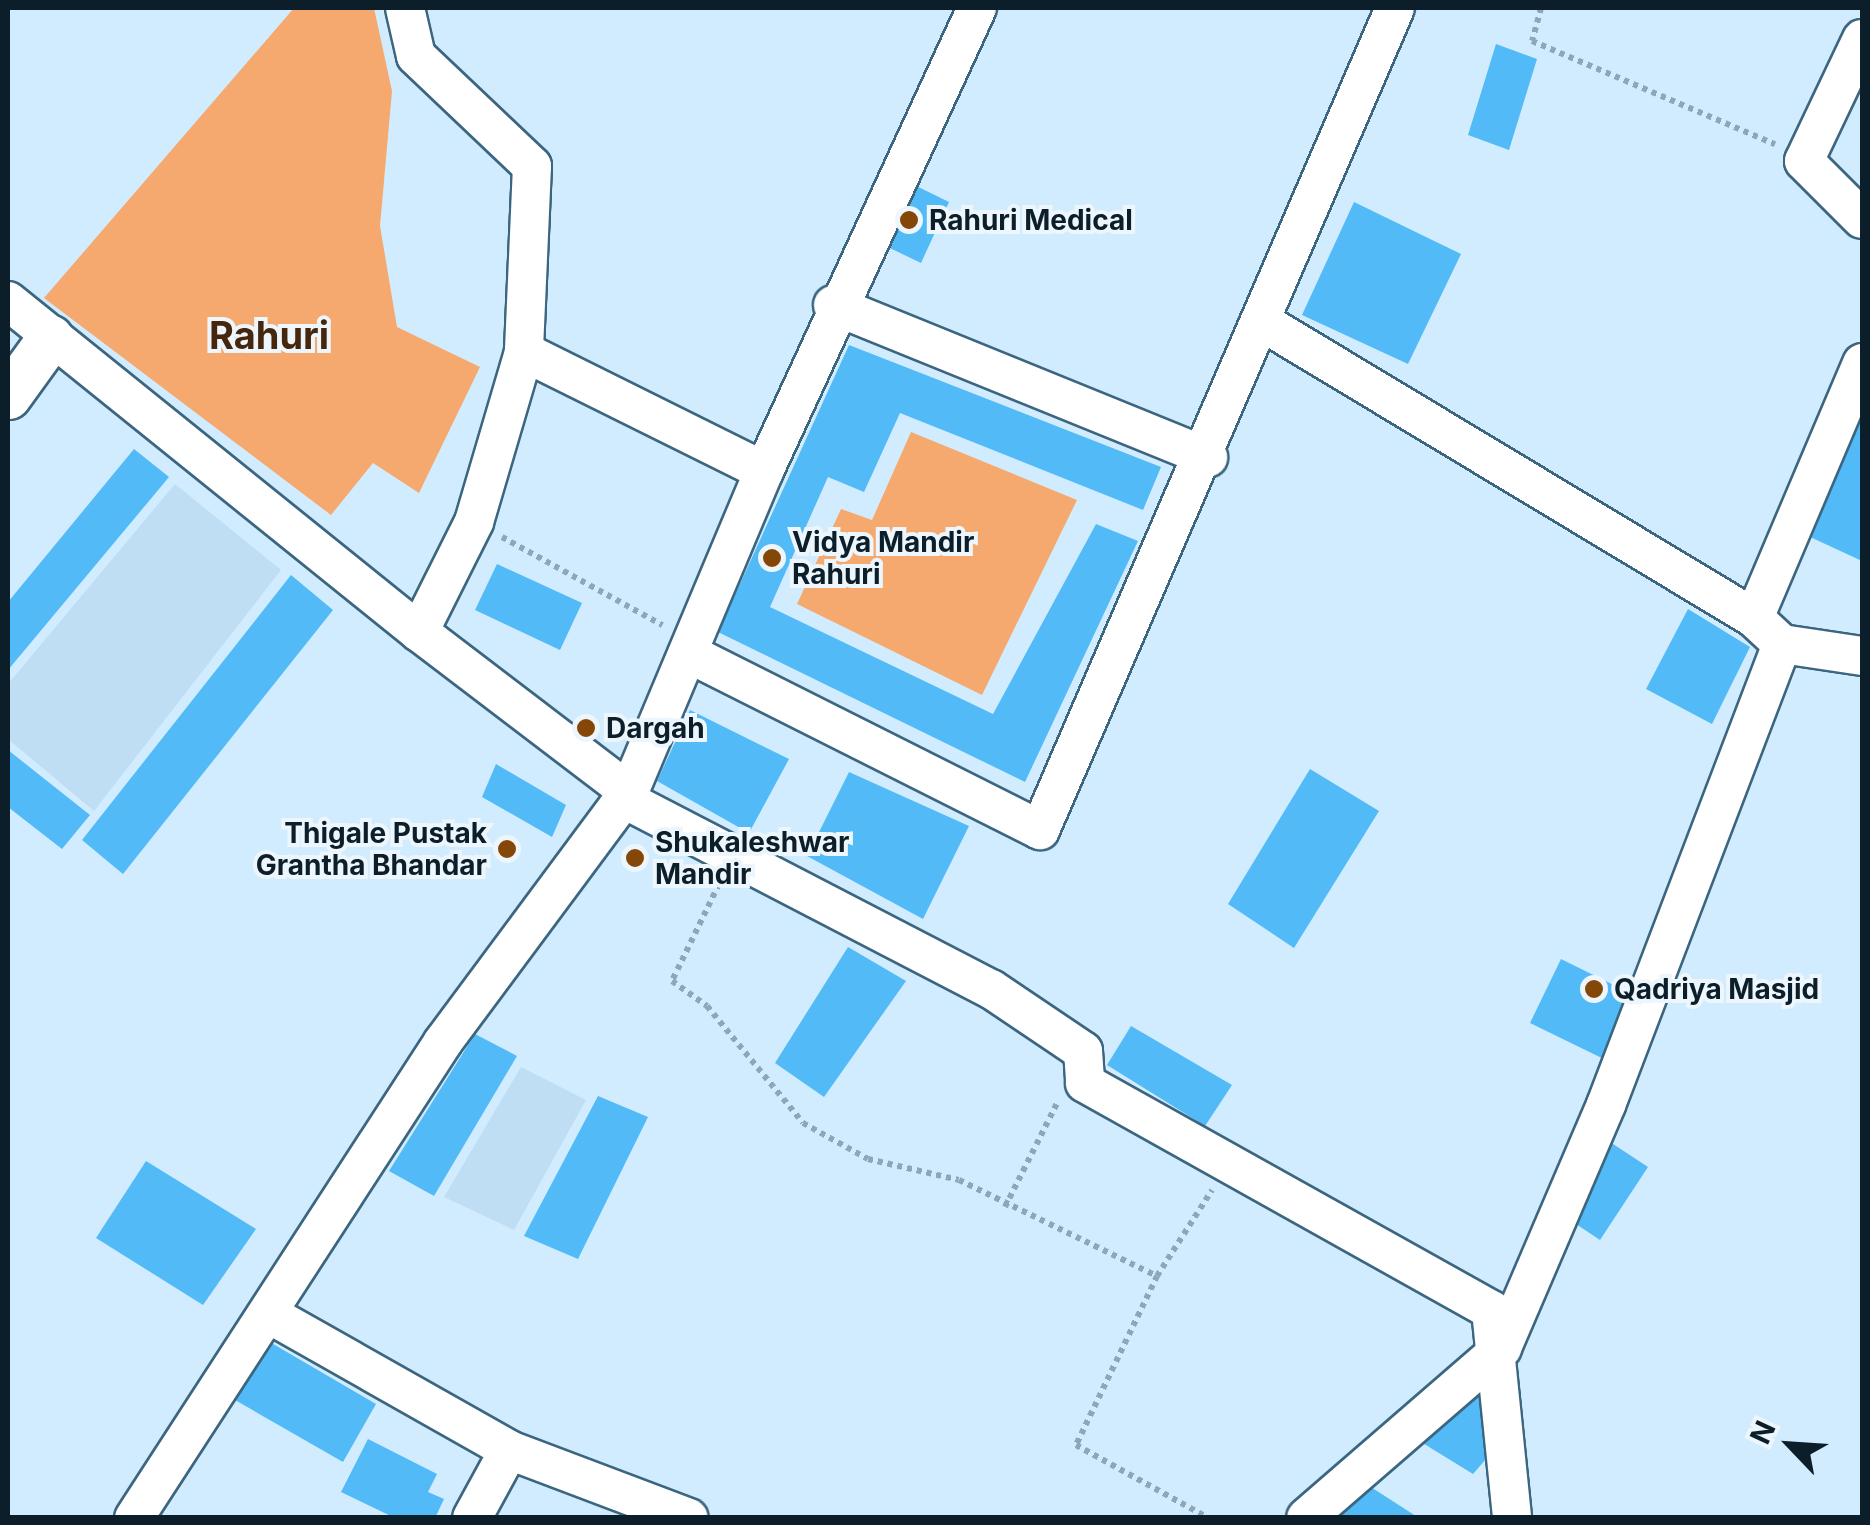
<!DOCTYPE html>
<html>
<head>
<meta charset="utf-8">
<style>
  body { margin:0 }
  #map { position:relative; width:1870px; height:1525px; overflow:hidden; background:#d1ecfe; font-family:Inter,sans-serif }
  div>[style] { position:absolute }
  .built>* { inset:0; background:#bfddf3 }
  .green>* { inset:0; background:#f5a96e }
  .building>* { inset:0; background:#52baf6 }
  .path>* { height:6px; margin-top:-3px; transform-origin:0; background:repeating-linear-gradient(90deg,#8ea6b6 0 5px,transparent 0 10px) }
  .roads { filter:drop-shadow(2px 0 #3c6680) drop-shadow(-2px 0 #3c6680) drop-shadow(0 2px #3c6680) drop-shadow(0 -2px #3c6680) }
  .minor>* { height:38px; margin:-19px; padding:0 19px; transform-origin:19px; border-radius:19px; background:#fff }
  .tertiary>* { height:45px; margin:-22.5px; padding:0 22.5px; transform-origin:22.5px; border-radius:22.5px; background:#fff }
  .dots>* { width:28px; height:28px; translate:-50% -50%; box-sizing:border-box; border:5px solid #edf6fc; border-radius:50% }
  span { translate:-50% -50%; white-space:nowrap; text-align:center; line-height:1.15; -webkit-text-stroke:8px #edf6fc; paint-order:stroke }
  .poi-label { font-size:28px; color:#0c1e29; font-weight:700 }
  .left { translate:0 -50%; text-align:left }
  .right { translate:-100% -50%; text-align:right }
  .district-label { font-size:38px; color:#46270d; font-weight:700 }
  .frame { position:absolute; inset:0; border:10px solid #0c1e29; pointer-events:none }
  .north { position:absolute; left:1740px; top:1395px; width:100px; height:100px; -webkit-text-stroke:8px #edf6fc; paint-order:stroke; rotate:295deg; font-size:28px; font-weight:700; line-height:40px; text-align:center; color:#0c1e29 }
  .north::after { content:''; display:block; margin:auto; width:35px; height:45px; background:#0c1e29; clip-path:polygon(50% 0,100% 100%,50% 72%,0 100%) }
</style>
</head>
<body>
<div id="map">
  <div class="built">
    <i style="clip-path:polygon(175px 484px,281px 570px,94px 811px,8px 739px,8px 684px)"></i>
    <i style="clip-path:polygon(521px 1067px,586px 1100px,514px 1230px,444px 1197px)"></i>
  </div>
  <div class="green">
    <i style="clip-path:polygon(294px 8px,374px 8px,392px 91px,380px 226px,397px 327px,480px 367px,419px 493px,373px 463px,331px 515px,44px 298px)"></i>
    <i style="clip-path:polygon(911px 432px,1077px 500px,982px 695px,797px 604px,841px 509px,872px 520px)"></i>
  </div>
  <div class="building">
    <i style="clip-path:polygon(1496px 44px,1537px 59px,1509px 150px,1468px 135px)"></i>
    <i style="clip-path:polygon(898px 177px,949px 202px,921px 263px,869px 238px)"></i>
    <i style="clip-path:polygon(1354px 202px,1461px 254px,1408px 364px,1302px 315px)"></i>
    <i style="clip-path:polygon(849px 345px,1161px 467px,1143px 510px,900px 413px,864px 492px,828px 477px,770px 607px,993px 714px,1096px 524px,1138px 541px,1025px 782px,718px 632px)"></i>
    <i style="clip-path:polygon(1862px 418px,1862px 561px,1808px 536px)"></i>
    <i style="clip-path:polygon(134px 449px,169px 477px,8px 670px,8px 602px)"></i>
    <i style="clip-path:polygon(497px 564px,582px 603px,560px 650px,475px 610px)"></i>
    <i style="clip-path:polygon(291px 575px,333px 610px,123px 874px,82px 840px)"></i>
    <i style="clip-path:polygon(1688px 609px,1750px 647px,1712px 724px,1646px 689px)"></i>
    <i style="clip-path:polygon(690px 710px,789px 759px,749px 833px,657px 781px)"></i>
    <i style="clip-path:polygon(8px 750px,90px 815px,62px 849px,8px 807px)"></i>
    <i style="clip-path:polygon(496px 764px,566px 805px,552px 837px,482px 797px)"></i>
    <i style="clip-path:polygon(1310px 769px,1379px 811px,1294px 948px,1228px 904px)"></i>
    <i style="clip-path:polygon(849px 772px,969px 826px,923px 919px,807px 856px)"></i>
    <i style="clip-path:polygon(848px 947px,906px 981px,824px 1097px,775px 1063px)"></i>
    <i style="clip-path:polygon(1561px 959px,1638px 997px,1612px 1063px,1530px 1023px)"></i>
    <i style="clip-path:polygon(1131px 1026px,1232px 1085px,1205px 1126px,1107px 1065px)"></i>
    <i style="clip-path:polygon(475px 1034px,517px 1056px,434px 1196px,389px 1171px)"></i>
    <i style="clip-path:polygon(598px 1096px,648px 1117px,578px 1259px,524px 1236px)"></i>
    <i style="clip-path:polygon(1610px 1142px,1648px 1167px,1600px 1240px,1564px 1216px)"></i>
    <i style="clip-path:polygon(146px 1161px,256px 1229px,203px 1305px,96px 1238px)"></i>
    <i style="clip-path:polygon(268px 1341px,376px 1404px,343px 1462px,235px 1400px)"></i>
    <i style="clip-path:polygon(1476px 1384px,1492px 1411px,1493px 1451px,1473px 1474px,1421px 1442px)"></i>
    <i style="clip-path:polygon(368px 1439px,437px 1474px,428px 1492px,444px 1499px,435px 1518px,395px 1518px,341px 1492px)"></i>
    <i style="clip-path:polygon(1363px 1482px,1419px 1518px,1334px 1518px)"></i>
  </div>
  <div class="path">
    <i style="left:1541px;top:8px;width:34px;rotate:105deg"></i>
    <i style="left:1532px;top:41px;width:264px;rotate:23deg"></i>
    <i style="left:502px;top:537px;width:183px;rotate:28.8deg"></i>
    <i style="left:719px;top:884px;width:108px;rotate:115.9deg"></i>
    <i style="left:672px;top:981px;width:43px;rotate:35.5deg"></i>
    <i style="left:707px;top:1006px;width:151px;rotate:50.6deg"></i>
    <i style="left:803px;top:1123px;width:74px;rotate:29deg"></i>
    <i style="left:868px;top:1159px;width:93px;rotate:13deg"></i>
    <i style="left:959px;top:1180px;width:220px;rotate:25.9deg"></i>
    <i style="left:1157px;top:1276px;width:102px;rotate:-57.4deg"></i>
    <i style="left:1005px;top:1207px;width:119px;rotate:-63.4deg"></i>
    <i style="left:1157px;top:1276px;width:187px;rotate:115.6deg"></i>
    <i style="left:1076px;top:1445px;width:151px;rotate:28.9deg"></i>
  </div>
  <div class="roads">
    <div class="minor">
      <i style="left:405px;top:8px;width:49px;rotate:77.1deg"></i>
      <i style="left:416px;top:56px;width:160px;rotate:43.5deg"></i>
      <i style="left:532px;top:166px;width:186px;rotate:92.5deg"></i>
      <i style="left:524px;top:352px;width:177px;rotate:106.4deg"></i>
      <i style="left:474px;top:522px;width:123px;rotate:116.6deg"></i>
      <i style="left:419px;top:632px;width:264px;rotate:37.3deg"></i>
      <i style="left:629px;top:792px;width:348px;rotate:-67.2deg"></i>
      <i style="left:764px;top:471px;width:268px;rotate:-153.6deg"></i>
      <i style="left:1862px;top:39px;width:135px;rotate:115.4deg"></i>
      <i style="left:1804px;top:161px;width:82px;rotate:45deg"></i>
      <i style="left:8px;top:301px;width:528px;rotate:38.85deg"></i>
      <i style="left:833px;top:305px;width:405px;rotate:22.1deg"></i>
      <i style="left:1264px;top:323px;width:572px;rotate:31.05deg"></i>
      <i style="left:1754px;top:618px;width:38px;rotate:43deg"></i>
      <i style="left:1782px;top:644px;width:493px;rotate:110.9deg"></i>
      <i style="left:1606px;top:1105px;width:264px;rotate:113.2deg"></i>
      <i style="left:1502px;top:1348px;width:259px;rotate:139.1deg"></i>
      <i style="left:764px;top:471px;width:510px;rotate:-65.3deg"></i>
      <i style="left:1754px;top:618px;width:277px;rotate:-67deg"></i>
      <i style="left:1782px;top:644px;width:81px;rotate:8.5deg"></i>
      <i style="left:688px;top:653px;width:394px;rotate:26.7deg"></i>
      <i style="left:1040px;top:830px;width:895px;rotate:-66.64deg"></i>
      <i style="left:624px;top:799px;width:413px;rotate:27.4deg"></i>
      <i style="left:991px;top:989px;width:111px;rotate:34deg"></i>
      <i style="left:1083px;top:1051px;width:32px;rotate:86deg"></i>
      <i style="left:1085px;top:1083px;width:465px;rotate:29.2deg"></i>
      <i style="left:1491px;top:1310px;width:209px;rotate:84.2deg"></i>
      <i style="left:269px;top:1314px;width:276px;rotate:29.5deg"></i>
      <i style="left:509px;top:1450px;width:77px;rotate:118.6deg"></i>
      <i style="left:509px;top:1450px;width:192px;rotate:20.7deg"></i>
      <i style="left:134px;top:1518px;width:568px;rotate:-57.01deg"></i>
      <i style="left:443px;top:1042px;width:312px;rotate:-53.4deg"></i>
    </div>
    <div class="tertiary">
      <i style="left:8px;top:396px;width:72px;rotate:-54.1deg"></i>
    </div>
  </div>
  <div class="dots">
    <i style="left:909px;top:220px;background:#854708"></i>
    <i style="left:772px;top:558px;background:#854708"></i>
    <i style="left:586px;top:728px;background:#854708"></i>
    <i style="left:507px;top:849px;background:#854708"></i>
    <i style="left:635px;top:858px;background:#854708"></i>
    <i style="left:1594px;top:989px;background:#854708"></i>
  </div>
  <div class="poi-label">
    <span class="left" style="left:929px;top:220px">Rahuri Medical</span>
    <span class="left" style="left:792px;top:558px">Vidya Mandir<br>Rahuri</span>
    <span class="left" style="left:606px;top:728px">Dargah</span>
    <span class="right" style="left:487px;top:849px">Thigale Pustak<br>Grantha Bhandar</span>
    <span class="left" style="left:655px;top:858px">Shukaleshwar<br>Mandir</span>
    <span class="left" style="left:1614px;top:989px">Qadriya Masjid</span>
  </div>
  <div class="district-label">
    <span style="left:269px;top:336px">Rahuri</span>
  </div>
  <div class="frame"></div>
  <div class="north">N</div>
</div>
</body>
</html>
